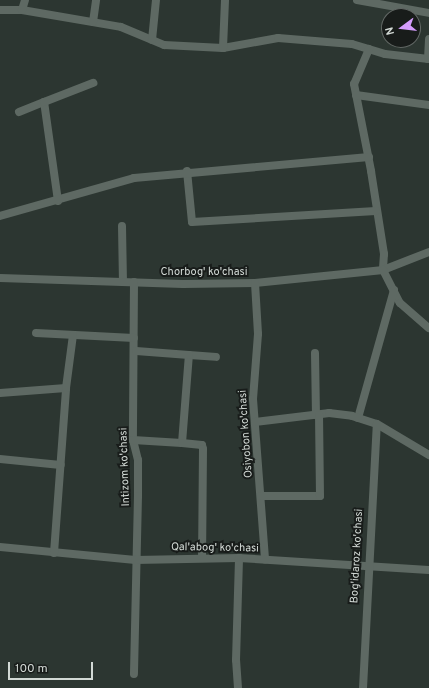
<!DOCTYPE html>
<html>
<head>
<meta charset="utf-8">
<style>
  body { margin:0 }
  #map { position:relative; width:429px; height:688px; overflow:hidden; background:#2c3631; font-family:Overpass,sans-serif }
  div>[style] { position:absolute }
  .minor>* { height:8px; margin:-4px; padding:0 4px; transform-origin:4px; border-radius:4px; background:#5e6963 }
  span { translate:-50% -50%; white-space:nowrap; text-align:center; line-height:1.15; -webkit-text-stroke:4px #181c1a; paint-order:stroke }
  .street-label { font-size:11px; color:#d2d9d5 }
  .north { position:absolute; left:381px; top:8px; width:40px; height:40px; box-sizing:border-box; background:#181c1a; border:1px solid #626865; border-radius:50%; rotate:255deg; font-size:11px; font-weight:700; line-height:16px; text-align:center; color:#d2d9d5 }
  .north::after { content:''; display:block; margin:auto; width:14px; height:18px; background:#d49cfc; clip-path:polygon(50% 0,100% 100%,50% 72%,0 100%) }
  .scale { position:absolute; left:8px; top:662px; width:85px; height:18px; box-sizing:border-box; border:2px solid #d2d9d5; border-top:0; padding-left:5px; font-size:12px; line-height:14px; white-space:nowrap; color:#d2d9d5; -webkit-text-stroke:3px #181c1a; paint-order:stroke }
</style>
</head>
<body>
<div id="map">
  <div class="minor">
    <i style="left:357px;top:0;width:73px;rotate:10.2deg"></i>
    <i style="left:0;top:10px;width:22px"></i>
    <i style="left:22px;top:10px;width:100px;rotate:9.7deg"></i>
    <i style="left:121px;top:27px;width:47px;rotate:22.7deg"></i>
    <i style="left:164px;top:45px;width:59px;rotate:2.9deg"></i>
    <i style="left:223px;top:48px;width:56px;rotate:-10.3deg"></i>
    <i style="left:278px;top:38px;width:74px;rotate:4.6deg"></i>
    <i style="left:352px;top:44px;width:34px;rotate:17deg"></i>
    <i style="left:385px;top:54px;width:44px;rotate:6.5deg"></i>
    <i style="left:22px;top:10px;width:10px;rotate:-73deg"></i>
    <i style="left:93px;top:22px;width:22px;rotate:-82deg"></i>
    <i style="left:152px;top:40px;width:40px;rotate:-84.3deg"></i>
    <i style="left:223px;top:48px;width:48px;rotate:-87.6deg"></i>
    <i style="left:369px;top:49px;width:38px;rotate:113deg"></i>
    <i style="left:354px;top:84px;width:89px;rotate:78.9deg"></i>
    <i style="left:371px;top:171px;width:84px;rotate:81.1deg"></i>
    <i style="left:384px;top:254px;width:16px;rotate:94deg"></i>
    <i style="left:383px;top:270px;width:49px;rotate:-21.4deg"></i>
    <i style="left:428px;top:59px;width:20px;rotate:-87deg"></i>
    <i style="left:356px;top:95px;width:74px;rotate:7.8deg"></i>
    <i style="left:19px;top:112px;width:27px;rotate:-22deg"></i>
    <i style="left:187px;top:171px;width:51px;rotate:84.4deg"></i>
    <i style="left:192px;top:222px;width:184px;rotate:-3.4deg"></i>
    <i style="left:58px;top:201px;width:100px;rotate:-98deg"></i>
    <i style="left:44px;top:102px;width:53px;rotate:-21.2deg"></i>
    <i style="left:0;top:216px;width:139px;rotate:-15.8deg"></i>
    <i style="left:134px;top:178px;width:236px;rotate:-5.1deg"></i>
    <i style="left:122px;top:226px;width:56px;rotate:89deg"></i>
    <i style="left:0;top:278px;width:183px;rotate:1.9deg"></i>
    <i style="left:183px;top:284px;width:72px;rotate:-0.8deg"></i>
    <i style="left:255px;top:283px;width:129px;rotate:-5.8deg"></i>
    <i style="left:383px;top:270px;width:37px;rotate:63deg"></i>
    <i style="left:400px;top:303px;width:38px;rotate:41deg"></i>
    <i style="left:134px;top:282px;width:158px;rotate:90.4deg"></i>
    <i style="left:133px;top:440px;width:21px;rotate:76deg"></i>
    <i style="left:138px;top:460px;width:36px;rotate:90deg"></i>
    <i style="left:138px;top:496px;width:178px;rotate:91.3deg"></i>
    <i style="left:255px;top:283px;width:51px;rotate:86.6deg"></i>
    <i style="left:258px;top:334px;width:65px;rotate:94.4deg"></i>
    <i style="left:253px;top:399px;width:161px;rotate:85.7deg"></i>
    <i style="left:36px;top:333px;width:98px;rotate:2.9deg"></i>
    <i style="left:315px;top:353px;width:62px;rotate:89.1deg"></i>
    <i style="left:189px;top:355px;width:27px;rotate:4deg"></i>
    <i style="left:0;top:393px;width:66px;rotate:-4.3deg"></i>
    <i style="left:358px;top:418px;width:133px;rotate:-74.3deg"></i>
    <i style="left:255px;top:422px;width:75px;rotate:-6.9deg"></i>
    <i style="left:329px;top:413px;width:23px;rotate:7deg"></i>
    <i style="left:352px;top:416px;width:26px;rotate:18deg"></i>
    <i style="left:377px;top:424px;width:61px;rotate:30.8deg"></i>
    <i style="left:133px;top:440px;width:49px;rotate:3.5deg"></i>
    <i style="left:182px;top:443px;width:88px;rotate:-85.5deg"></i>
    <i style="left:189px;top:355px;width:53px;rotate:-175.7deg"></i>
    <i style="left:182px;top:443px;width:20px;rotate:6deg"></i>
    <i style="left:202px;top:445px;width:4px;rotate:76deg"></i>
    <i style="left:203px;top:449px;width:108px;rotate:90.5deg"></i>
    <i style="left:0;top:459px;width:61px;rotate:5.6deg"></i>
    <i style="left:261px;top:496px;width:59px"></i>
    <i style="left:320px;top:496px;width:81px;rotate:-90.7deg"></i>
    <i style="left:0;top:547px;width:136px;rotate:5.5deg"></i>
    <i style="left:135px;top:560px;width:104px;rotate:-1.1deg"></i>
    <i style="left:239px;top:558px;width:190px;rotate:3.6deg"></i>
    <i style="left:54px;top:553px;width:165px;rotate:-85.8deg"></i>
    <i style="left:66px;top:388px;width:53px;rotate:-82.5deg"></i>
    <i style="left:238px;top:688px;width:28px;rotate:-94deg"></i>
    <i style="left:236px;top:660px;width:102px;rotate:-88.3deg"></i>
    <i style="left:363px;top:688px;width:264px;rotate:-87deg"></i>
  </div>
  <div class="street-label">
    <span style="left:204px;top:272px">Сhorbog' ko'chasi</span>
    <span style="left:246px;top:434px;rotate:-94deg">Osiyobon ko'chasi</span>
    <span style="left:125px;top:467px;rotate:-92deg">Intizom ko'chasi</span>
    <span style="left:215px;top:548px;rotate:1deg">Qal'abog' ko'chasi</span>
    <span style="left:357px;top:556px;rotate:-87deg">Bog'idaroz ko'chasi</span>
  </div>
  <div class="north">N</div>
  <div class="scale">100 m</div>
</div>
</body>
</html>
